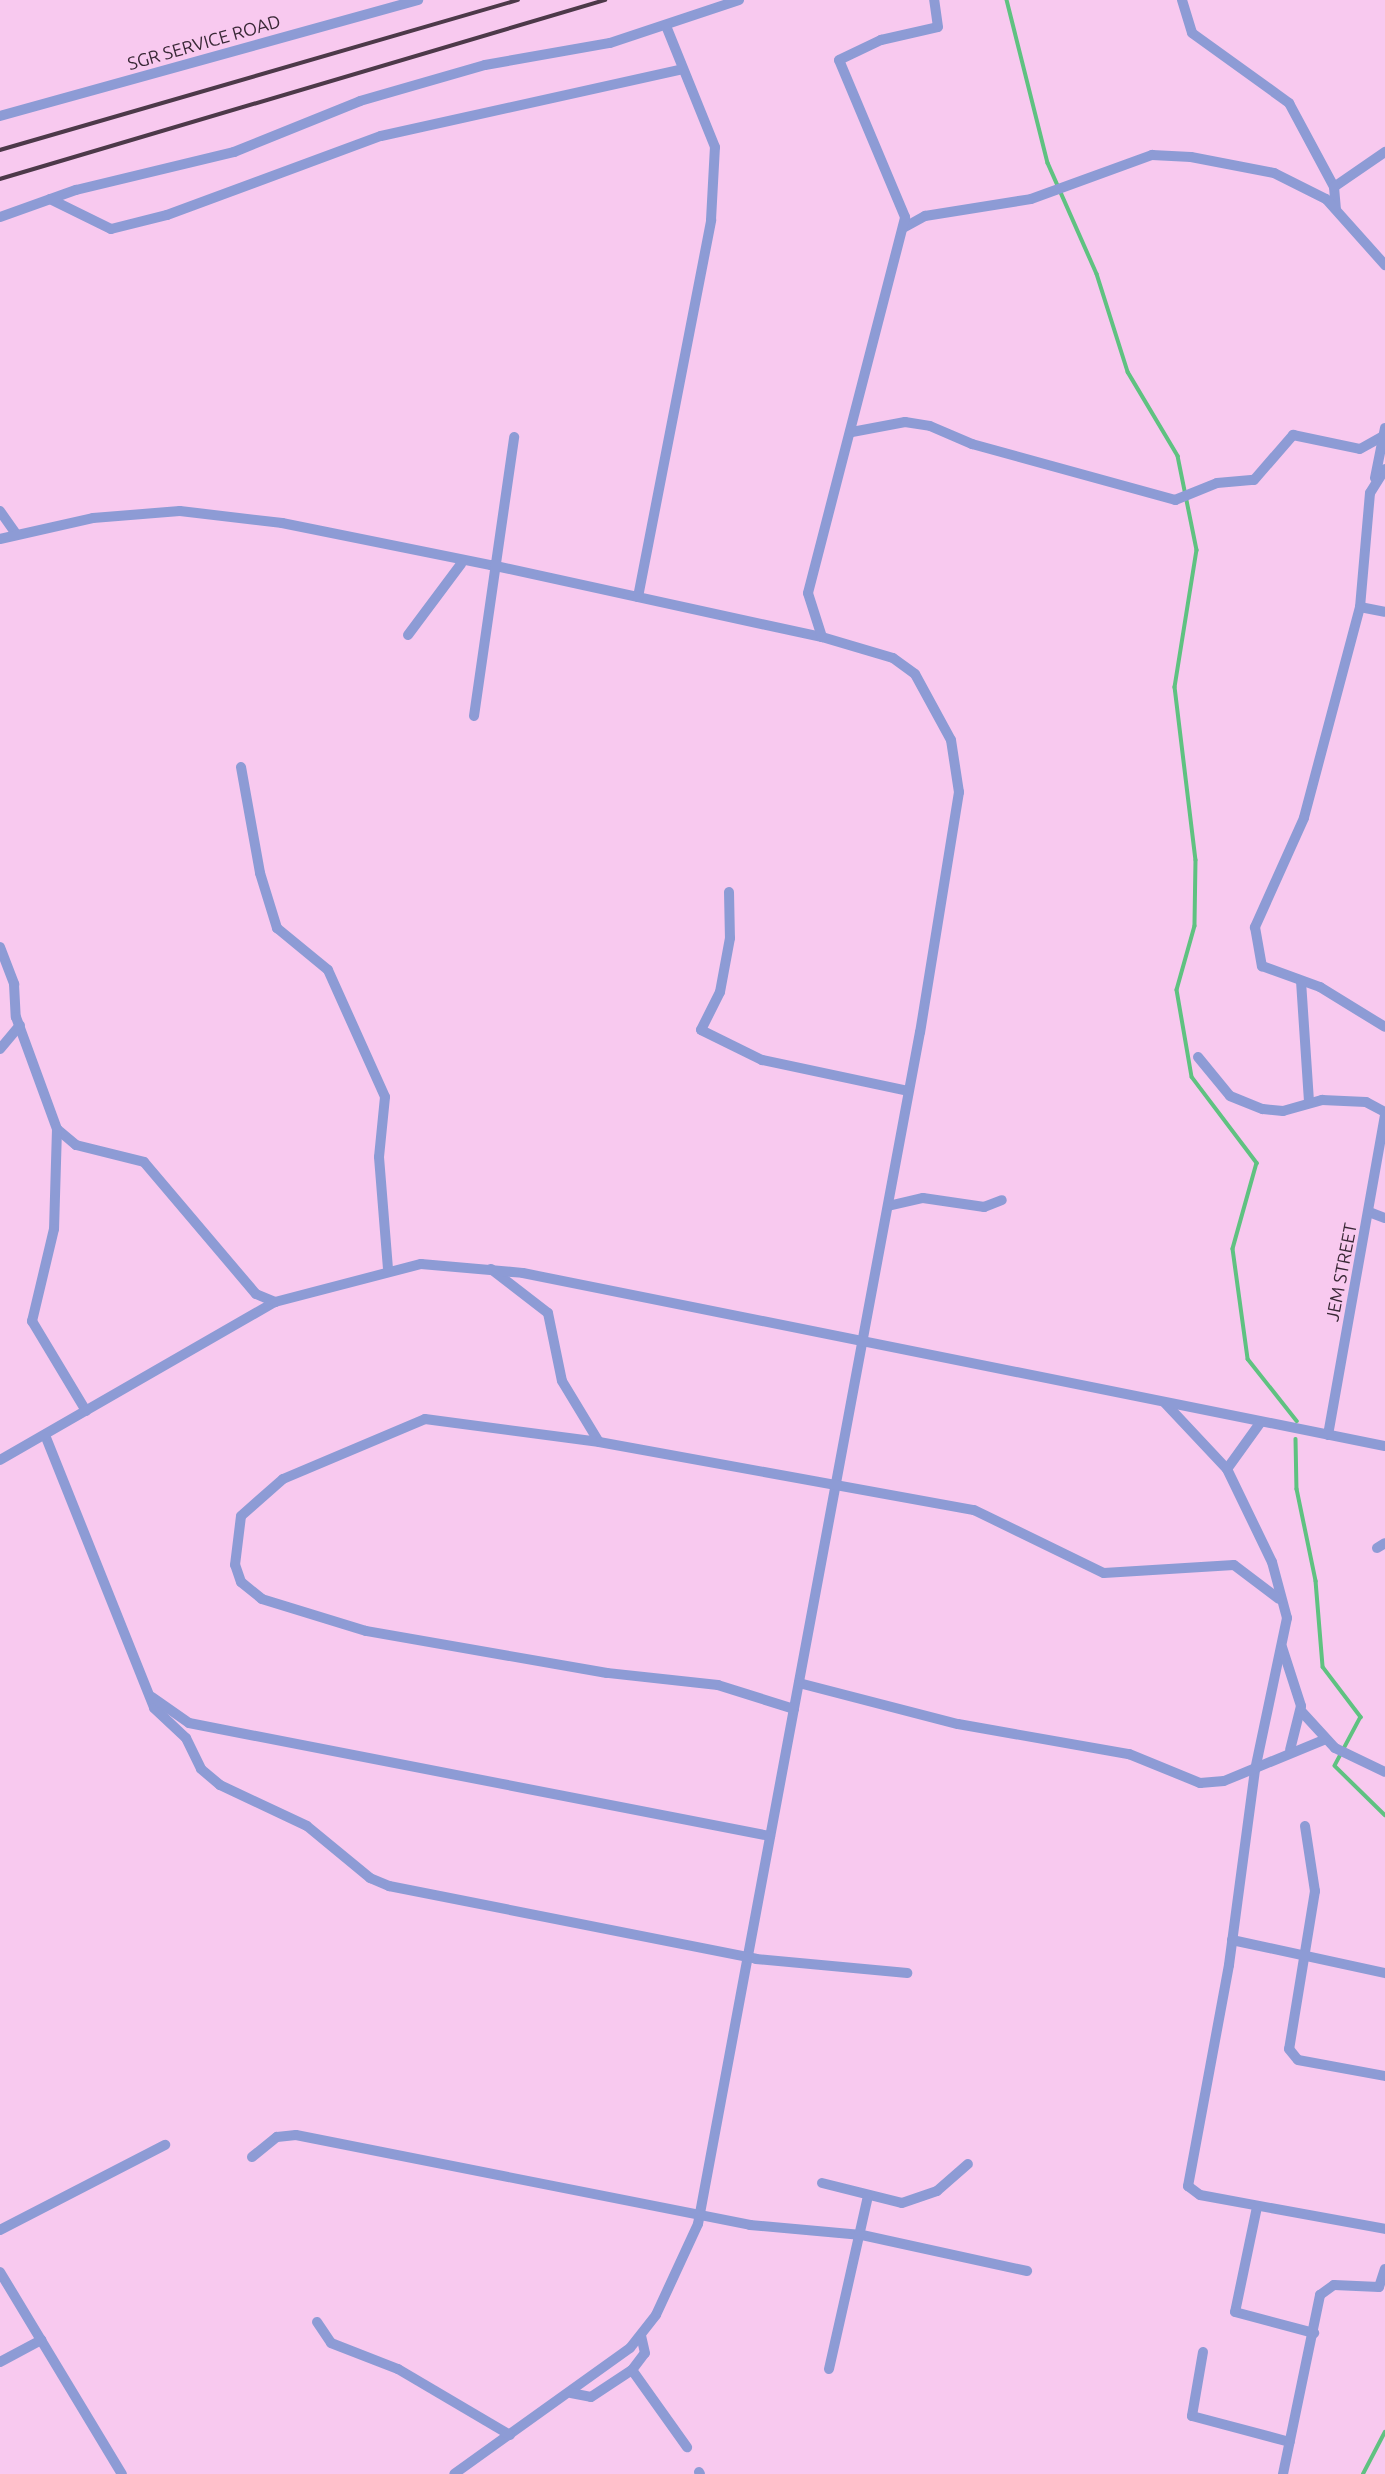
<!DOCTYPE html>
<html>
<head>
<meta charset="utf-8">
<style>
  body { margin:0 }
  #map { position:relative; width:1385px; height:2474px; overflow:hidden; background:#f8c9ef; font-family:Ubuntu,sans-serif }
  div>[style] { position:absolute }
  .stream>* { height:3.5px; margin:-1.75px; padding:0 1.75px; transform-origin:1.75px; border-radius:1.75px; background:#5fc281 }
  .minor>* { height:10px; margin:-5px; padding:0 5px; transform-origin:5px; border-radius:5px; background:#8d9bd5 }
  .rail>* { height:3.5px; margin:-1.75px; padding:0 1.75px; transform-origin:1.75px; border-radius:1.75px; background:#4d3949 }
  span { translate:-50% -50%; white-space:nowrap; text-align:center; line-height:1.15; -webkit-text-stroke:5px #f8c9ef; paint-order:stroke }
  .street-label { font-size:18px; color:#392836 }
</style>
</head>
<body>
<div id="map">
  <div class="stream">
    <i style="left:1007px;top:0;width:168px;rotate:75.9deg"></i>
    <i style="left:1048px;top:163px;width:121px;rotate:66.2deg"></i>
    <i style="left:1097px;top:274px;width:103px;rotate:72.4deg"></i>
    <i style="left:1128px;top:372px;width:98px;rotate:59.2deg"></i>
    <i style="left:1178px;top:456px;width:96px;rotate:78.6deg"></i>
    <i style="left:1197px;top:550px;width:139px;rotate:99.1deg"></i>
    <i style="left:1175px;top:687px;width:174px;rotate:83.1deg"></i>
    <i style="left:1196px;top:860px;width:66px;rotate:90.9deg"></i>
    <i style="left:1195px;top:926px;width:66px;rotate:105.7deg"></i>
    <i style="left:1177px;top:990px;width:88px;rotate:80.2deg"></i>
    <i style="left:1192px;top:1077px;width:108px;rotate:52.9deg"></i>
    <i style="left:1257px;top:1163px;width:89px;rotate:105.6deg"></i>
    <i style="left:1233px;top:1249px;width:111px;rotate:82.2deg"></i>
    <i style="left:1248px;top:1359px;width:79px;rotate:51.7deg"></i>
    <i style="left:1296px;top:1439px;width:50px;rotate:88.9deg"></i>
    <i style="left:1297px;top:1489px;width:94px;rotate:78.3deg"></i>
    <i style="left:1316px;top:1581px;width:86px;rotate:85.3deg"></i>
    <i style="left:1323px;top:1667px;width:63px;rotate:52.8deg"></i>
    <i style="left:1361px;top:1717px;width:55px;rotate:118deg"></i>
    <i style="left:1335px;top:1766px;width:70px;rotate:44.4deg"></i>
    <i style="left:1363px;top:2474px;width:47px;rotate:-62.4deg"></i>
  </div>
  <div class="minor">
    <i style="left:1182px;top:0;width:34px;rotate:73deg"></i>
    <i style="left:1192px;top:33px;width:120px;rotate:35.8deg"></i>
    <i style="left:1289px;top:103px;width:95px;rotate:61.8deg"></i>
    <i style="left:1334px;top:187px;width:22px;rotate:85deg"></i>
    <i style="left:0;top:116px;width:434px;rotate:-15.5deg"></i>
    <i style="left:1334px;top:187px;width:62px;rotate:-34.5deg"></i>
    <i style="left:50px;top:199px;width:68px;rotate:26.2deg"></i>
    <i style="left:111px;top:229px;width:58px;rotate:-14deg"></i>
    <i style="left:167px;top:215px;width:228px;rotate:-20.3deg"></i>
    <i style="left:381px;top:136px;width:308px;rotate:-12.5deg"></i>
    <i style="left:0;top:217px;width:81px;rotate:-19.6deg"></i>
    <i style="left:76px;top:190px;width:163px;rotate:-13.5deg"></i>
    <i style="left:234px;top:152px;width:136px;rotate:-22deg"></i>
    <i style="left:360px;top:101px;width:130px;rotate:-16.1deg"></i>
    <i style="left:485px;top:65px;width:127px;rotate:-10deg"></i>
    <i style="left:610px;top:43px;width:136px;rotate:-18.4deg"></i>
    <i style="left:905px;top:227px;width:23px;rotate:-29deg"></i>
    <i style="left:925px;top:216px;width:107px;rotate:-9.1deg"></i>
    <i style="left:1031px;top:199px;width:129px;rotate:-20deg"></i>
    <i style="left:1152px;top:155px;width:39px;rotate:3deg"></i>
    <i style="left:1191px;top:157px;width:85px;rotate:10.9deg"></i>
    <i style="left:1274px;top:173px;width:58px;rotate:26.6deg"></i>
    <i style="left:1326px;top:199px;width:89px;rotate:48.2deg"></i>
    <i style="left:852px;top:432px;width:54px;rotate:-10.7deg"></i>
    <i style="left:905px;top:422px;width:25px;rotate:9deg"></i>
    <i style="left:930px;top:426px;width:46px;rotate:23.2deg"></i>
    <i style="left:972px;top:444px;width:211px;rotate:15.4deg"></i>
    <i style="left:1175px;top:500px;width:45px;rotate:-22deg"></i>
    <i style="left:1217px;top:483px;width:37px;rotate:-5deg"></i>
    <i style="left:1254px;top:480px;width:60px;rotate:-49.1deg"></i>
    <i style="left:1293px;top:435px;width:68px;rotate:11.8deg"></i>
    <i style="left:1360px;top:449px;width:29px;rotate:-29deg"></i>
    <i style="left:1385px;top:469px;width:28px;rotate:122deg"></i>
    <i style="left:1370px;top:493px;width:114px;rotate:95deg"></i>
    <i style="left:1360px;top:607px;width:218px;rotate:104.9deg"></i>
    <i style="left:1304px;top:818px;width:120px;rotate:114.2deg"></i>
    <i style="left:1255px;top:927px;width:40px;rotate:80deg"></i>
    <i style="left:1262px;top:966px;width:62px;rotate:19.9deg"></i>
    <i style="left:1320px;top:987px;width:76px;rotate:31.6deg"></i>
    <i style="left:1375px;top:478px;width:51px;rotate:-78.7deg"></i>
    <i style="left:0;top:511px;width:28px;rotate:55deg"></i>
    <i style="left:0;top:539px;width:95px;rotate:-12.7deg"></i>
    <i style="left:93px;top:518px;width:87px;rotate:-4.6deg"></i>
    <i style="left:180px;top:511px;width:103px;rotate:6.7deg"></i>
    <i style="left:282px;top:523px;width:213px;rotate:11.4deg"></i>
    <i style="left:491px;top:565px;width:339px;rotate:12.3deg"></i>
    <i style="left:822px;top:637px;width:74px;rotate:16.5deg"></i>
    <i style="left:893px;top:658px;width:27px;rotate:36deg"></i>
    <i style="left:915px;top:674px;width:75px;rotate:61.4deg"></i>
    <i style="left:951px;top:740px;width:53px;rotate:81.3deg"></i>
    <i style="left:959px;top:792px;width:243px;rotate:99.2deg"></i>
    <i style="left:920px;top:1032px;width:1212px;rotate:100.55deg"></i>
    <i style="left:698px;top:2224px;width:100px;rotate:114.8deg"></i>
    <i style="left:656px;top:2315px;width:42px;rotate:128.2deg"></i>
    <i style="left:630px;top:2348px;width:216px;rotate:144.4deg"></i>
    <i style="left:638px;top:597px;width:384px;rotate:-79deg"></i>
    <i style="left:711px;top:220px;width:73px;rotate:-86.9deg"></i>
    <i style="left:715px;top:147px;width:131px;rotate:-112deg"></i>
    <i style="left:1360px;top:607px;width:25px;rotate:11deg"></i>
    <i style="left:408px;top:635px;width:89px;rotate:-53.3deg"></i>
    <i style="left:822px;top:637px;width:46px;rotate:-107.7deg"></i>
    <i style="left:808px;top:593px;width:388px;rotate:-75.5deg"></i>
    <i style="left:905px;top:217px;width:170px;rotate:-112.8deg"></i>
    <i style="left:839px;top:60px;width:47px;rotate:-25.5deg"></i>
    <i style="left:881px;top:40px;width:58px;rotate:-12.8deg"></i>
    <i style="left:938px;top:27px;width:27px;rotate:-98deg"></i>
    <i style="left:474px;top:716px;width:282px;rotate:-81.8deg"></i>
    <i style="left:241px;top:767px;width:108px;rotate:79.8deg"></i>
    <i style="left:260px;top:873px;width:58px;rotate:72.8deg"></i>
    <i style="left:277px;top:928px;width:66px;rotate:39.5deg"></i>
    <i style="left:328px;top:970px;width:139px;rotate:65.8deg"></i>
    <i style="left:385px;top:1097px;width:60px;rotate:95.7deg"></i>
    <i style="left:379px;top:1157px;width:111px;rotate:85.4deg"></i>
    <i style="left:729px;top:892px;width:46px;rotate:88.8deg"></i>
    <i style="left:730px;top:938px;width:55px;rotate:100.5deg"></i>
    <i style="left:720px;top:992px;width:42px;rotate:116.6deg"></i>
    <i style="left:701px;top:1030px;width:68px;rotate:26.2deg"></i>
    <i style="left:762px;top:1060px;width:149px;rotate:12deg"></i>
    <i style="left:0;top:947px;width:40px;rotate:69deg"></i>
    <i style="left:14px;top:984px;width:33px;rotate:87deg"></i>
    <i style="left:16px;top:1017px;width:119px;rotate:69.9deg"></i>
    <i style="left:57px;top:1129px;width:25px;rotate:40deg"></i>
    <i style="left:76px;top:1145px;width:70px;rotate:14deg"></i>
    <i style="left:144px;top:1162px;width:173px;rotate:49.7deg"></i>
    <i style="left:256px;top:1294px;width:21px;rotate:23deg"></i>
    <i style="left:1301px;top:981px;width:121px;rotate:86.2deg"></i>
    <i style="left:0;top:1049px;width:31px;rotate:-50deg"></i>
    <i style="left:1198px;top:1057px;width:50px;rotate:50.6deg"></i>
    <i style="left:1230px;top:1096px;width:35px;rotate:22deg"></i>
    <i style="left:1263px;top:1109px;width:20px;rotate:6deg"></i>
    <i style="left:1283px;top:1111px;width:41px;rotate:-15.8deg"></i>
    <i style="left:1322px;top:1100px;width:44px;rotate:2.6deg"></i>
    <i style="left:1366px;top:1102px;width:21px;rotate:28deg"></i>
    <i style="left:57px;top:1129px;width:100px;rotate:91.7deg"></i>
    <i style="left:54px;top:1229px;width:95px;rotate:103.4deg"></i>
    <i style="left:32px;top:1321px;width:105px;rotate:59deg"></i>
    <i style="left:888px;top:1206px;width:36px;rotate:-13deg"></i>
    <i style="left:923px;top:1198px;width:62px;rotate:8.4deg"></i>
    <i style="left:984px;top:1207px;width:19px;rotate:-21deg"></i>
    <i style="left:1369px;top:1212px;width:17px;rotate:21deg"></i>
    <i style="left:491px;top:1269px;width:72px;rotate:37.7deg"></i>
    <i style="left:548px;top:1313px;width:69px;rotate:78.4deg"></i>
    <i style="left:562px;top:1381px;width:71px;rotate:58.8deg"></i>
    <i style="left:1165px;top:1403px;width:91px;rotate:46.8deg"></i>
    <i style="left:1227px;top:1469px;width:103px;rotate:64.2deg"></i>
    <i style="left:1272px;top:1562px;width:58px;rotate:75deg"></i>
    <i style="left:1287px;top:1618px;width:155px;rotate:101.9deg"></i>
    <i style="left:1255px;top:1770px;width:197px;rotate:97.6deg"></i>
    <i style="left:1229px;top:1965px;width:225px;rotate:100.5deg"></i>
    <i style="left:1188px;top:2186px;width:15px;rotate:37deg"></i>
    <i style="left:1200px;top:2195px;width:188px;rotate:10.4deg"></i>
    <i style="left:45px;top:1435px;width:294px;rotate:68.2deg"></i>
    <i style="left:154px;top:1708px;width:44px;rotate:43.2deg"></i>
    <i style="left:186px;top:1738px;width:34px;rotate:64deg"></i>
    <i style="left:201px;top:1769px;width:25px;rotate:40deg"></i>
    <i style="left:220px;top:1785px;width:96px;rotate:25.2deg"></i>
    <i style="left:307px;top:1826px;width:82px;rotate:39.5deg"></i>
    <i style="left:370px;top:1878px;width:21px;rotate:23deg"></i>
    <i style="left:389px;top:1886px;width:374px;rotate:11.2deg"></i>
    <i style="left:756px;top:1959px;width:152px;rotate:5.3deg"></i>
    <i style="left:1328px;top:1435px;width:326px;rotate:-79.9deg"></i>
    <i style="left:0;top:1460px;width:317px;rotate:-29.9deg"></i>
    <i style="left:275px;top:1302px;width:151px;rotate:-14.6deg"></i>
    <i style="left:421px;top:1264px;width:102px;rotate:5deg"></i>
    <i style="left:523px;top:1273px;width:879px;rotate:11.35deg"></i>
    <i style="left:1227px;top:1469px;width:57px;rotate:-54.3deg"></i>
    <i style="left:1377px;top:1548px;width:9px;rotate:-32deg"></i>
    <i style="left:1282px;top:1647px;width:62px;rotate:72.1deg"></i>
    <i style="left:1301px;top:1706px;width:45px;rotate:104deg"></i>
    <i style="left:799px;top:1683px;width:164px;rotate:14.5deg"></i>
    <i style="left:958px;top:1724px;width:174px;rotate:10deg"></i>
    <i style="left:1129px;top:1754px;width:77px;rotate:22.2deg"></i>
    <i style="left:1200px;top:1783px;width:24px;rotate:-5deg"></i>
    <i style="left:1224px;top:1781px;width:110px;rotate:-22.4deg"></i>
    <i style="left:152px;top:1697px;width:45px;rotate:35.1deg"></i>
    <i style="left:189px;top:1723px;width:592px;rotate:11.01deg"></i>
    <i style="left:794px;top:1709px;width:80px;rotate:-162.5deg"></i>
    <i style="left:718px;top:1685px;width:112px;rotate:-173.8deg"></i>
    <i style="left:607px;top:1673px;width:245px;rotate:-170.1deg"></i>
    <i style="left:366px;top:1631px;width:109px;rotate:-162.9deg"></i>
    <i style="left:262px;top:1599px;width:27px;rotate:-141deg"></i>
    <i style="left:241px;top:1582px;width:18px;rotate:-109deg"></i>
    <i style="left:235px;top:1565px;width:49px;rotate:-83deg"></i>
    <i style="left:241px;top:1516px;width:56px;rotate:-41.4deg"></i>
    <i style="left:283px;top:1479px;width:154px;rotate:-22.9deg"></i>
    <i style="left:425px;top:1419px;width:176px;rotate:7.5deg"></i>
    <i style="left:599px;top:1442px;width:381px;rotate:10.3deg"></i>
    <i style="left:974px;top:1510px;width:144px;rotate:25.9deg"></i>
    <i style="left:1104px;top:1573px;width:130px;rotate:-3.5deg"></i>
    <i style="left:1234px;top:1565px;width:56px;rotate:37.1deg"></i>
    <i style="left:1301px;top:1711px;width:50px;rotate:47.4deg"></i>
    <i style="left:1335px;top:1748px;width:55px;rotate:25.6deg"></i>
    <i style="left:1305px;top:1826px;width:66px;rotate:81.3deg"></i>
    <i style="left:1315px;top:1891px;width:160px;rotate:99.3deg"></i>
    <i style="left:1289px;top:2049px;width:14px;rotate:51deg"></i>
    <i style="left:1298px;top:2060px;width:88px;rotate:10.4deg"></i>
    <i style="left:1232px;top:1940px;width:157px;rotate:12.2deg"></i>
    <i style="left:252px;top:2157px;width:32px;rotate:-39deg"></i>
    <i style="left:277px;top:2137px;width:19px;rotate:-6deg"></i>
    <i style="left:296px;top:2135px;width:463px;rotate:11.2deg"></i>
    <i style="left:750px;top:2225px;width:112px;rotate:5.1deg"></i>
    <i style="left:862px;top:2235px;width:169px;rotate:12.3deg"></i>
    <i style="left:822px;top:2183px;width:82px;rotate:14deg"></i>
    <i style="left:902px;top:2203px;width:37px;rotate:-19deg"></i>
    <i style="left:937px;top:2191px;width:41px;rotate:-41.1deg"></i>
    <i style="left:1257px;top:2207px;width:107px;rotate:101.8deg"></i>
    <i style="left:1235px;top:2312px;width:82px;rotate:14.9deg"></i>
    <i style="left:0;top:2230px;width:186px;rotate:-27.3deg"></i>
    <i style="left:0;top:2272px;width:236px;rotate:58.9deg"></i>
    <i style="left:317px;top:2322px;width:25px;rotate:56deg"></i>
    <i style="left:331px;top:2343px;width:72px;rotate:21.2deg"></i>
    <i style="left:398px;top:2369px;width:130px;rotate:30.5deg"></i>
    <i style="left:1203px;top:2352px;width:65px;rotate:99.8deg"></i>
    <i style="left:1192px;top:2416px;width:101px;rotate:14.9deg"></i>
    <i style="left:0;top:2362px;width:47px;rotate:-28.2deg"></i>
    <i style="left:829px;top:2369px;width:177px;rotate:-77.3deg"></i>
    <i style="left:632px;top:2370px;width:21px;rotate:-53deg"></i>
    <i style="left:645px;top:2353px;width:17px;rotate:-103deg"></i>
    <i style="left:571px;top:2393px;width:20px;rotate:11deg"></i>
    <i style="left:591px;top:2397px;width:49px;rotate:-33.4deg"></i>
    <i style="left:632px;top:2370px;width:95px;rotate:54.5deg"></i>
    <i style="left:699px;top:2472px;width:2px;rotate:63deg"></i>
    <i style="left:1283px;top:2474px;width:183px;rotate:-78.3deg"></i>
    <i style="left:1320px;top:2295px;width:17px;rotate:-36deg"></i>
    <i style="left:1334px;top:2285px;width:45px;rotate:2.5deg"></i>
    <i style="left:1379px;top:2287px;width:19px;rotate:-72deg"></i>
  </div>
  <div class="rail">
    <i style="left:0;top:150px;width:539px;rotate:-16.15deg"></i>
    <i style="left:0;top:179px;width:631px;rotate:-16.48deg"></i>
  </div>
  <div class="street-label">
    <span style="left:204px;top:42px;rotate:-16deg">SGR SERVICE ROAD</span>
    <span style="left:1341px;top:1272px;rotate:-79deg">JEM STREET</span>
  </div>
</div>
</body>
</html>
